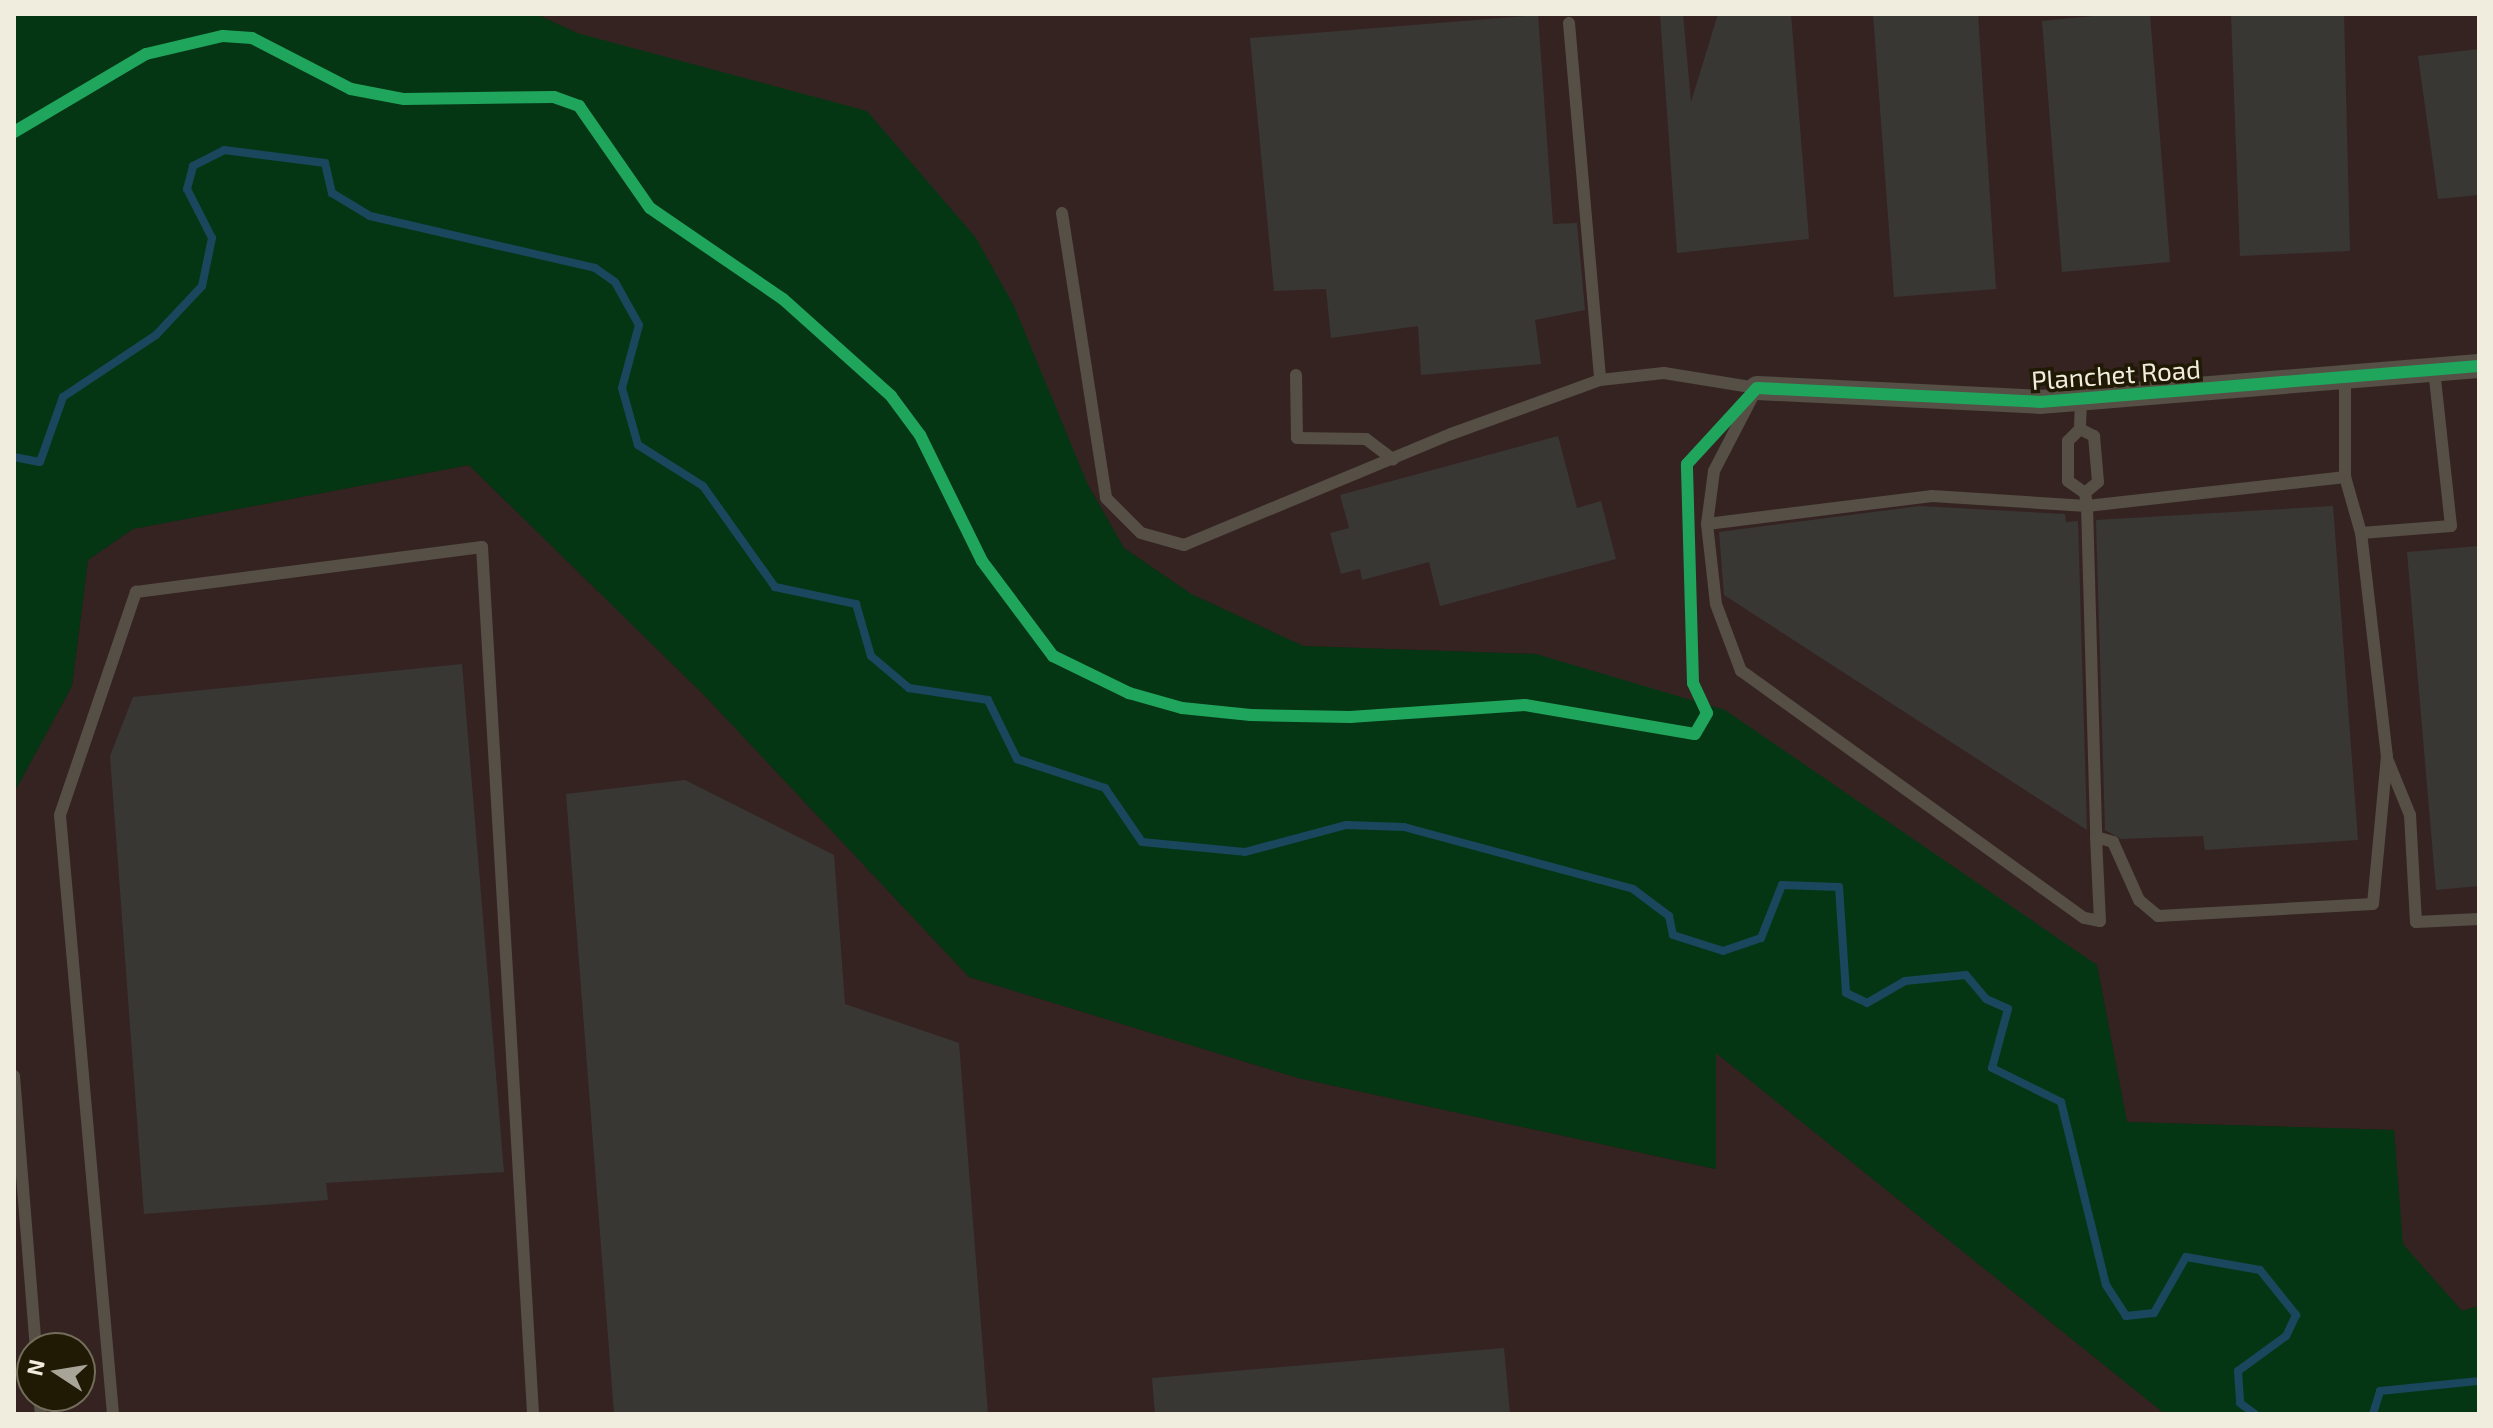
<!DOCTYPE html>
<html>
<head>
<meta charset="utf-8">
<style>
  body { margin:0 }
  #map { position:relative; width:2493px; height:1428px; overflow:hidden; background:#221f12; font-family:"Exo 2",sans-serif }
  div>[style] { position:absolute }
  .industrial>* { inset:0; background:#352322 }
  .green>* { inset:0; background:#053614 }
  .stream>* { height:8px; margin:-4px; padding:0 4px; transform-origin:4px; border-radius:4px; background:#1a475d }
  .building>* { inset:0; background:#393734 }
  .lane>* { height:12px; margin:-6px; padding:0 6px; transform-origin:6px; border-radius:6px; background:#554f45 }
  .street>* { height:24px; margin:-12px; padding:0 12px; transform-origin:12px; border-radius:12px; background:#554f45 }
  .cycleway>* { height:12px; margin:-6px; padding:0 6px; transform-origin:6px; border-radius:6px; background:#20a55d }
  span { translate:-50% -50%; white-space:nowrap; text-align:center; line-height:1.15; -webkit-text-stroke:7px #201903; paint-order:stroke }
  .street-label { font-size:26px; color:#f0ecde }
  .frame { position:absolute; inset:0; border:16px solid #f0ecde; pointer-events:none }
  .north { position:absolute; left:16px; top:1332px; width:80px; height:80px; box-sizing:border-box; background:#201903; border:2px solid #736d5b; border-radius:50%; rotate:282deg; font-size:22px; font-weight:700; line-height:32px; text-align:center; color:#f0ecde }
  .north::after { content:''; display:block; margin:auto; width:28px; height:36px; background:#a8a497; clip-path:polygon(50% 0,100% 100%,50% 72%,0 100%) }
</style>
</head>
<body>
<div id="map">
  <div class="industrial">
    <i style="clip-path:polygon(536px 14px,2479px 14px,2479px 1306px,2462px 1311px,2402px 1244px,2394px 1130px,2127px 1122px,2097px 965px,1536px 654px,1303px 646px,1191px 594px,1124px 548px,1088px 485px,577px 33px)"></i>
    <i style="clip-path:polygon(evenodd,469px 465px,705px 696px,969px 977px,1298px 1078px,1715px 1169px,1715px 1052px,2165px 1414px,14px 1414px,14px 793px,72px 686px,88px 560px,133px 529px,469px 465px,32px 1348px,80px 1348px,80px 1396px,32px 1396px,32px 1348px)"></i>
  </div>
  <div class="green">
    <i style="clip-path:polygon(14px 14px,536px 14px,577px 33px,867px 111px,976px 238px,1014px 306px,1088px 485px,1124px 548px,1191px 594px,1303px 646px,1536px 654px,1725px 710px,2097px 965px,2127px 1122px,2394px 1130px,2403px 1244px,2462px 1311px,2479px 1306px,2479px 1414px,2165px 1414px,1716px 1053px,1716px 1169px,1298px 1078px,969px 977px,705px 696px,469px 465px,133px 529px,88px 560px,72px 686px,14px 793px)"></i>
  </div>
  <div class="stream">
    <i style="left:14px;top:457px;width:26px;rotate:11deg"></i>
    <i style="left:40px;top:462px;width:69px;rotate:-70.5deg"></i>
    <i style="left:63px;top:397px;width:112px;rotate:-33.7deg"></i>
    <i style="left:156px;top:335px;width:67px;rotate:-46.8deg"></i>
    <i style="left:202px;top:286px;width:49px;rotate:-78.2deg"></i>
    <i style="left:212px;top:238px;width:55px;rotate:-117deg"></i>
    <i style="left:187px;top:189px;width:24px;rotate:-75deg"></i>
    <i style="left:193px;top:166px;width:35px;rotate:-27deg"></i>
    <i style="left:224px;top:150px;width:102px;rotate:7.3deg"></i>
    <i style="left:325px;top:163px;width:31px;rotate:77deg"></i>
    <i style="left:332px;top:193px;width:44px;rotate:31.2deg"></i>
    <i style="left:370px;top:216px;width:231px;rotate:13deg"></i>
    <i style="left:595px;top:268px;width:24px;rotate:35deg"></i>
    <i style="left:615px;top:282px;width:49px;rotate:60.8deg"></i>
    <i style="left:639px;top:325px;width:65px;rotate:105.1deg"></i>
    <i style="left:622px;top:388px;width:59px;rotate:74.3deg"></i>
    <i style="left:638px;top:445px;width:77px;rotate:32.2deg"></i>
    <i style="left:703px;top:486px;width:124px;rotate:54.5deg"></i>
    <i style="left:775px;top:587px;width:83px;rotate:11.9deg"></i>
    <i style="left:856px;top:604px;width:54px;rotate:73.9deg"></i>
    <i style="left:871px;top:656px;width:50px;rotate:40.1deg"></i>
    <i style="left:909px;top:688px;width:80px;rotate:8.6deg"></i>
    <i style="left:988px;top:700px;width:66px;rotate:63.8deg"></i>
    <i style="left:1017px;top:759px;width:93px;rotate:18.2deg"></i>
    <i style="left:1105px;top:788px;width:65px;rotate:55.6deg"></i>
    <i style="left:1142px;top:842px;width:103px;rotate:5.5deg"></i>
    <i style="left:1245px;top:852px;width:105px;rotate:-15deg"></i>
    <i style="left:1346px;top:825px;width:58px;rotate:2deg"></i>
    <i style="left:1404px;top:827px;width:237px;rotate:15.1deg"></i>
    <i style="left:1633px;top:889px;width:45px;rotate:36.9deg"></i>
    <i style="left:1669px;top:916px;width:19px;rotate:78deg"></i>
    <i style="left:1673px;top:935px;width:52px;rotate:17.7deg"></i>
    <i style="left:1723px;top:951px;width:40px;rotate:-18.9deg"></i>
    <i style="left:1761px;top:938px;width:57px;rotate:-68.4deg"></i>
    <i style="left:1782px;top:885px;width:57px;rotate:2deg"></i>
    <i style="left:1839px;top:887px;width:106px;rotate:86.2deg"></i>
    <i style="left:1846px;top:993px;width:23px;rotate:25deg"></i>
    <i style="left:1867px;top:1003px;width:44px;rotate:-30.1deg"></i>
    <i style="left:1905px;top:981px;width:61px;rotate:-5.6deg"></i>
    <i style="left:1966px;top:975px;width:31px;rotate:50deg"></i>
    <i style="left:1986px;top:999px;width:24px;rotate:24deg"></i>
    <i style="left:2008px;top:1009px;width:61px;rotate:105.2deg"></i>
    <i style="left:1992px;top:1068px;width:77px;rotate:26.2deg"></i>
    <i style="left:2061px;top:1102px;width:188px;rotate:76.2deg"></i>
    <i style="left:2106px;top:1285px;width:37px;rotate:57deg"></i>
    <i style="left:2126px;top:1316px;width:28px;rotate:-6deg"></i>
    <i style="left:2154px;top:1313px;width:64px;rotate:-60.3deg"></i>
    <i style="left:2186px;top:1257px;width:75px;rotate:10deg"></i>
    <i style="left:2260px;top:1270px;width:58px;rotate:51.3deg"></i>
    <i style="left:2296px;top:1315px;width:23px;rotate:115deg"></i>
    <i style="left:2286px;top:1336px;width:59px;rotate:143.9deg"></i>
    <i style="left:2238px;top:1371px;width:32px;rotate:86deg"></i>
    <i style="left:2240px;top:1403px;width:19px;rotate:36deg"></i>
    <i style="left:2373px;top:1414px;width:24px;rotate:-73deg"></i>
    <i style="left:2380px;top:1391px;width:100px;rotate:-5.8deg"></i>
  </div>
  <div class="building">
    <i style="clip-path:polygon(1660px 14px,1683px 14px,1691px 102px,1718px 14px,1791px 14px,1809px 239px,1677px 253px)"></i>
    <i style="clip-path:polygon(1873px 14px,1978px 14px,1996px 289px,1894px 297px)"></i>
    <i style="clip-path:polygon(2114px 14px,2150px 14px,2170px 262px,2062px 272px,2042px 21px)"></i>
    <i style="clip-path:polygon(2231px 14px,2344px 14px,2350px 251px,2240px 256px)"></i>
    <i style="clip-path:polygon(1538px 15px,1553px 224px,1577px 223px,1585px 310px,1535px 320px,1541px 364px,1421px 375px,1418px 326px,1331px 338px,1326px 289px,1274px 291px,1250px 38px)"></i>
    <i style="clip-path:polygon(2479px 49px,2479px 195px,2438px 199px,2418px 56px)"></i>
    <i style="clip-path:polygon(1558px 436px,1577px 508px,1601px 501px,1616px 559px,1440px 606px,1429px 562px,1362px 580px,1360px 569px,1341px 574px,1330px 533px,1349px 528px,1340px 495px)"></i>
    <i style="clip-path:polygon(1920px 506px,2065px 514px,2066px 522px,2078px 521px,2087px 830px,1724px 595px,1719px 532px)"></i>
    <i style="clip-path:polygon(2333px 506px,2358px 840px,2205px 850px,2203px 836px,2121px 839px,2105px 830px,2096px 520px)"></i>
    <i style="clip-path:polygon(2479px 546px,2479px 886px,2436px 890px,2407px 552px)"></i>
    <i style="clip-path:polygon(462px 664px,504px 1172px,326px 1183px,328px 1200px,144px 1214px,110px 756px,133px 697px)"></i>
    <i style="clip-path:polygon(685px 780px,834px 855px,845px 1004px,959px 1043px,988px 1414px,614px 1414px,566px 794px)"></i>
    <i style="clip-path:polygon(1504px 1348px,1510px 1414px,1155px 1414px,1152px 1378px)"></i>
  </div>
  <div class="lane">
    <i style="left:1569px;top:23px;width:358px;rotate:85deg"></i>
    <i style="left:1600px;top:380px;width:64px;rotate:-6.2deg"></i>
    <i style="left:1664px;top:373px;width:94px;rotate:9.2deg"></i>
    <i style="left:1757px;top:388px;width:93px;rotate:117.4deg"></i>
    <i style="left:1714px;top:471px;width:53px;rotate:97.5deg"></i>
    <i style="left:1062px;top:213px;width:288px;rotate:81.2deg"></i>
    <i style="left:1106px;top:498px;width:49px;rotate:45deg"></i>
    <i style="left:1141px;top:533px;width:45px;rotate:15.6deg"></i>
    <i style="left:1184px;top:545px;width:289px;rotate:-22.6deg"></i>
    <i style="left:1451px;top:434px;width:158px;rotate:-19.9deg"></i>
    <i style="left:1296px;top:375px;width:63px;rotate:89.1deg"></i>
    <i style="left:1297px;top:438px;width:69px;rotate:0.8deg"></i>
    <i style="left:1366px;top:439px;width:34px;rotate:37deg"></i>
    <i style="left:2081px;top:399px;width:30px;rotate:92deg"></i>
    <i style="left:2080px;top:429px;width:17px;rotate:135deg"></i>
    <i style="left:2068px;top:441px;width:40px;rotate:90deg"></i>
    <i style="left:2068px;top:481px;width:21px;rotate:35deg"></i>
    <i style="left:2080px;top:429px;width:16px;rotate:27deg"></i>
    <i style="left:2094px;top:436px;width:46px;rotate:85deg"></i>
    <i style="left:2098px;top:482px;width:17px;rotate:140deg"></i>
    <i style="left:2085px;top:493px;width:13px;rotate:81deg"></i>
    <i style="left:2087px;top:506px;width:331px;rotate:88.4deg"></i>
    <i style="left:2096px;top:837px;width:84px;rotate:87.3deg"></i>
    <i style="left:2100px;top:921px;width:16px;rotate:-169deg"></i>
    <i style="left:2084px;top:918px;width:423px;rotate:-144.2deg"></i>
    <i style="left:1741px;top:671px;width:72px;rotate:-110.5deg"></i>
    <i style="left:1716px;top:604px;width:81px;rotate:-96.4deg"></i>
    <i style="left:1707px;top:524px;width:227px;rotate:-7.1deg"></i>
    <i style="left:1932px;top:496px;width:155px;rotate:3.7deg"></i>
    <i style="left:2087px;top:506px;width:260px;rotate:-6.4deg"></i>
    <i style="left:2361px;top:533px;width:90px;rotate:-4.4deg"></i>
    <i style="left:2451px;top:526px;width:158px;rotate:-96.2deg"></i>
    <i style="left:2388px;top:761px;width:58px;rotate:67.8deg"></i>
    <i style="left:2410px;top:815px;width:107px;rotate:86.8deg"></i>
    <i style="left:2416px;top:922px;width:63px;rotate:-2.7deg"></i>
    <i style="left:2096px;top:837px;width:18px;rotate:16deg"></i>
    <i style="left:2113px;top:842px;width:64px;rotate:65.9deg"></i>
    <i style="left:2139px;top:900px;width:25px;rotate:40deg"></i>
    <i style="left:2158px;top:916px;width:215px;rotate:-3.2deg"></i>
    <i style="left:2373px;top:904px;width:148px;rotate:-84.6deg"></i>
    <i style="left:2387px;top:757px;width:226px;rotate:-96.6deg"></i>
    <i style="left:2361px;top:533px;width:58px;rotate:-105.9deg"></i>
    <i style="left:2345px;top:477px;width:100px;rotate:-90deg"></i>
    <i style="left:14px;top:1076px;width:273px;rotate:85.4deg"></i>
    <i style="left:39px;top:1396px;width:18px;rotate:84deg"></i>
    <i style="left:113px;top:1414px;width:601px;rotate:-95.06deg"></i>
    <i style="left:60px;top:815px;width:236px;rotate:-71.2deg"></i>
    <i style="left:136px;top:592px;width:349px;rotate:-7.4deg"></i>
    <i style="left:482px;top:547px;width:868px;rotate:86.63deg"></i>
  </div>
  <div class="street">
    <i style="left:1757px;top:388px;width:283px;rotate:2.8deg"></i>
    <i style="left:2040px;top:402px;width:440px;rotate:-4.7deg"></i>
  </div>
  <div class="cycleway">
    <i style="left:14px;top:132px;width:153px;rotate:-30.6deg"></i>
    <i style="left:146px;top:54px;width:79px;rotate:-13.2deg"></i>
    <i style="left:223px;top:36px;width:29px;rotate:4deg"></i>
    <i style="left:252px;top:38px;width:111px;rotate:27.3deg"></i>
    <i style="left:351px;top:89px;width:54px;rotate:10.7deg"></i>
    <i style="left:404px;top:99px;width:150px;rotate:-0.8deg"></i>
    <i style="left:554px;top:97px;width:27px;rotate:20deg"></i>
    <i style="left:579px;top:106px;width:124px;rotate:55.2deg"></i>
    <i style="left:650px;top:208px;width:161px;rotate:34.4deg"></i>
    <i style="left:783px;top:299px;width:145px;rotate:41.9deg"></i>
    <i style="left:891px;top:396px;width:49px;rotate:53.4deg"></i>
    <i style="left:920px;top:435px;width:140px;rotate:63.8deg"></i>
    <i style="left:982px;top:561px;width:119px;rotate:53.2deg"></i>
    <i style="left:1053px;top:656px;width:85px;rotate:26deg"></i>
    <i style="left:1129px;top:693px;width:55px;rotate:15.8deg"></i>
    <i style="left:1182px;top:708px;width:69px;rotate:5.8deg"></i>
    <i style="left:1251px;top:715px;width:99px;rotate:1.2deg"></i>
    <i style="left:1350px;top:717px;width:175px;rotate:-3.9deg"></i>
    <i style="left:1525px;top:705px;width:172px;rotate:9.7deg"></i>
    <i style="left:1695px;top:734px;width:24px;rotate:-60deg"></i>
    <i style="left:1707px;top:713px;width:33px;rotate:-115deg"></i>
    <i style="left:1693px;top:683px;width:219px;rotate:-91.6deg"></i>
    <i style="left:1687px;top:464px;width:103px;rotate:-47.4deg"></i>
    <i style="left:1757px;top:388px;width:283px;rotate:2.8deg"></i>
    <i style="left:2040px;top:402px;width:440px;rotate:-4.7deg"></i>
  </div>
  <div class="street-label">
    <span style="left:2116px;top:374px;rotate:-4deg">Planchet Road</span>
  </div>
  <div class="frame"></div>
  <div class="north">N</div>
</div>
</body>
</html>
